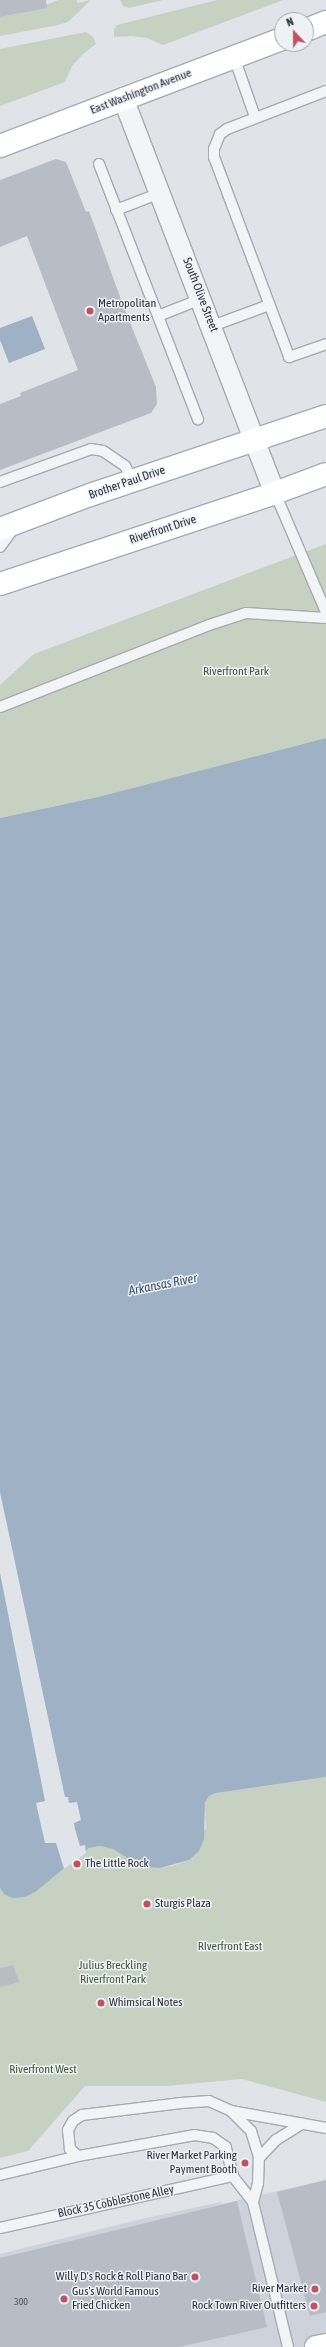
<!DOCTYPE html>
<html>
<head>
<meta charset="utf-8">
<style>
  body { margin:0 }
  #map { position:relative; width:326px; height:2347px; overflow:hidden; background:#e0e3e8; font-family:"Asap Condensed",sans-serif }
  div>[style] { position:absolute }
  .built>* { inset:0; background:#ced2da }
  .green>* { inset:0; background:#c6d1c2 }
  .water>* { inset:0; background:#9eb1c5 }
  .pier>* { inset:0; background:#e0e3e8 }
  .building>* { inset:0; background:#b8bcc4 }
  .roads { filter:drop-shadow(1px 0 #a6aab2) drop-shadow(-1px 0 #a6aab2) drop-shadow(0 1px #a6aab2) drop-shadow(0 -1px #a6aab2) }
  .lane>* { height:10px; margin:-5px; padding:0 5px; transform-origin:5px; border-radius:5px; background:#f2f4f6 }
  .street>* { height:20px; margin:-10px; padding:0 10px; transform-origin:10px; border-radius:10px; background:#f2f4f6 }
  .secondary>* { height:22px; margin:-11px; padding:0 11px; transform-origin:11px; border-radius:11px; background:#fff }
  .primary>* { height:22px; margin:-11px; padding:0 11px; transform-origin:11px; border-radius:11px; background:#fff }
  .dots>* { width:11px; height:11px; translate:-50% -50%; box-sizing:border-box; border:2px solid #eff2f5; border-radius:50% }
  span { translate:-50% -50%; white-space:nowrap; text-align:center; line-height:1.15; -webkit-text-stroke:3px #eff2f5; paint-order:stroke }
  .number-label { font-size:10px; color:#4e5460 }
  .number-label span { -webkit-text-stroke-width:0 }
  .street-label { font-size:12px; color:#2a313e }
  .poi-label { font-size:12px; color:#2a313e }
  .left { translate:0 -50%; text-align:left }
  .right { translate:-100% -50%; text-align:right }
  .park-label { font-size:12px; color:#3f5839 }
  .water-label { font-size:13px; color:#38506e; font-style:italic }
  .north { position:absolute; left:274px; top:12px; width:40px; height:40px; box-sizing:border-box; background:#eff2f5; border:1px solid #a0a5ac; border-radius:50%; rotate:338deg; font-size:11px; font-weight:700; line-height:16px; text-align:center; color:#2a313e }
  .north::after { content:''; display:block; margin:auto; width:14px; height:18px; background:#c25061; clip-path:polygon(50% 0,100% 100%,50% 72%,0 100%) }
</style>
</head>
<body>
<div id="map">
  <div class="built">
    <i style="clip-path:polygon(326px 2180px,326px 2347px,0 2347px,0 2254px,137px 2220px,221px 2202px,222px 2204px)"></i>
  </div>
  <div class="green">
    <i style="clip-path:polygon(59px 0,76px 0,78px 3px,91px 0,68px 22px,58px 25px,0 36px,0 17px,29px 11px)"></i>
    <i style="clip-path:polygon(120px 0,163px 0,129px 8px,123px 6px)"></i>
    <i style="clip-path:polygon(217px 0,283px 0,163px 45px,147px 38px,131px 36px,114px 37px,114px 29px,117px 25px)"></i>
    <i style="clip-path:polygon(86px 32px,93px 37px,96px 44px,83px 54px,72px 66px,65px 82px,0 106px,0 49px)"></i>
    <i style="clip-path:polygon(326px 544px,326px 738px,98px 797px,0 818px,0 685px,34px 654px)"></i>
    <i style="clip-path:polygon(326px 1777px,326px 2102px,242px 2079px,166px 2086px,85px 2086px,28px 2151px,0 2158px,0 1888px,4px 1894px,61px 1869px,89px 1848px,100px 1846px,113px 1849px,137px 1864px,160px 1868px,175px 1865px,189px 1860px,206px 1828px,205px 1802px,209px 1796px,216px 1793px)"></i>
  </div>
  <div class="water">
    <i style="clip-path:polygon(32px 316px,45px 349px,9px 363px,0 340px,0 328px)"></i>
    <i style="clip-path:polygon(326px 738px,326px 1777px,216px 1793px,209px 1796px,205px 1802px,204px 1839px,199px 1851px,189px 1860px,160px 1868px,147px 1867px,137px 1864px,113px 1849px,100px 1846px,89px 1848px,35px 1892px,25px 1897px,12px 1898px,4px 1894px,0 1888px,0 818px,98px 797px)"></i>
  </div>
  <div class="pier">
    <i style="clip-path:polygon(0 1492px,65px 1797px,68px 1797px,69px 1803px,77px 1802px,81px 1820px,74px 1823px,75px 1829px,80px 1846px,85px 1845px,86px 1853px,64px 1869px,56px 1843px,45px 1843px,36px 1803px,45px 1801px,0 1573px)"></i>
  </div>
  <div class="building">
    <i style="clip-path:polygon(0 0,46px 0,47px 8px,0 17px)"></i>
    <i style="clip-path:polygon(56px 159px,66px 162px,86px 212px,89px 211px,123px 305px,156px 387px,157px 404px,151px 413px,0 470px,0 404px,21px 396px,20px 393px,78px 370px,27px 236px,0 247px,0 180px)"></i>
    <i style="clip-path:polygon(13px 1965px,19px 1982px,0 1987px,0 1968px)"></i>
    <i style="clip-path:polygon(326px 2180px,326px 2312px,310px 2316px,277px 2192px)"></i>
    <i style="clip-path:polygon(237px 2201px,267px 2327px,179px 2347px,0 2347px,0 2258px)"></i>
  </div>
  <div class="roads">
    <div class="lane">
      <i style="left:234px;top:57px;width:64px;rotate:70.7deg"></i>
      <i style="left:326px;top:91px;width:106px;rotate:159deg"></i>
      <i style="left:227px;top:129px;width:9px;rotate:144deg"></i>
      <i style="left:220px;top:134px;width:16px;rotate:112deg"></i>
      <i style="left:214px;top:149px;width:8px;rotate:90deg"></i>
      <i style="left:214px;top:157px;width:214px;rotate:69.4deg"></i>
      <i style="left:289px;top:357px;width:39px;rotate:-19deg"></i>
      <i style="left:99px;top:164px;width:274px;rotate:68.8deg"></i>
      <i style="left:116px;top:210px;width:47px;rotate:-21.1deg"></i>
      <i style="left:158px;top:316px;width:46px;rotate:-21.6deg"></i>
      <i style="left:212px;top:326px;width:61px;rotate:-20.2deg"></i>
      <i style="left:0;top:482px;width:97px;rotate:-19.9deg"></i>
      <i style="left:91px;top:449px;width:12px;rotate:9deg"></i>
      <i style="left:103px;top:451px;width:27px;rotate:34deg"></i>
      <i style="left:125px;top:466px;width:17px;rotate:62deg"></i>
      <i style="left:275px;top:493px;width:129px;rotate:66.8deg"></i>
      <i style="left:0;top:547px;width:24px;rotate:-54deg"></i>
      <i style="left:0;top:707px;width:225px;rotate:-21.4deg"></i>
      <i style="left:209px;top:625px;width:39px;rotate:-18deg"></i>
      <i style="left:246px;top:613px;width:80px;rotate:3.6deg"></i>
      <i style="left:231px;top:2111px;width:97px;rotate:10.1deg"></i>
      <i style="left:0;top:2175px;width:80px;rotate:-13.7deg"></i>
      <i style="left:253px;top:2202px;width:33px;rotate:-128deg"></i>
      <i style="left:233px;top:2176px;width:30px;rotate:-104deg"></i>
      <i style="left:226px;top:2147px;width:16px;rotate:-145deg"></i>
      <i style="left:213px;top:2138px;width:18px;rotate:-171deg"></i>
      <i style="left:195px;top:2135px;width:119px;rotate:169.8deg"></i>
      <i style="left:78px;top:2156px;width:11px;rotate:-139deg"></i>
      <i style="left:70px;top:2149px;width:19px;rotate:-96deg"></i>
      <i style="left:68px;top:2130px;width:10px;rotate:-61deg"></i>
      <i style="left:73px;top:2121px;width:11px;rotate:-34deg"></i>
      <i style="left:82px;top:2115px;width:100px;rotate:-6.9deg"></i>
      <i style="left:181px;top:2103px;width:28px;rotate:-4deg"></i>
      <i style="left:209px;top:2101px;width:24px;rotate:24deg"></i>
      <i style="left:231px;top:2111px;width:28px;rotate:45deg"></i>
      <i style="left:251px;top:2131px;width:28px;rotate:73deg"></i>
      <i style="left:0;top:2228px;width:239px;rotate:-12.6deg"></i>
      <i style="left:288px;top:2347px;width:149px;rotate:-103.6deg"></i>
      <i style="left:253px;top:2202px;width:20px;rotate:-75deg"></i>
      <i style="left:258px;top:2183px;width:25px;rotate:-88deg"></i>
      <i style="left:259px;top:2158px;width:25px;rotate:-47deg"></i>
      <i style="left:276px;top:2140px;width:31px;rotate:-32deg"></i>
    </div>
    <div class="street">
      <i style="left:123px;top:98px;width:423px;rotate:69deg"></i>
    </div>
    <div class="secondary">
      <i style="left:306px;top:30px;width:22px;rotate:-22deg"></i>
      <i style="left:0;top:146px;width:302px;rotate:-20.8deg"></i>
      <i style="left:316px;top:2347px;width:10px;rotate:-11deg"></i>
    </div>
    <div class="primary">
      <i style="left:0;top:529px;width:96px;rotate:-20.7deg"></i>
      <i style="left:90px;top:495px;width:249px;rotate:-18.5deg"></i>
      <i style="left:0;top:584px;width:290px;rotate:-18.3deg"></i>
      <i style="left:275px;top:493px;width:54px;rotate:-20.4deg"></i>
    </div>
  </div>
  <div class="dots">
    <i style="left:90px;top:311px;background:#c25061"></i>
    <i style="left:77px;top:1864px;background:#c25061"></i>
    <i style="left:147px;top:1904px;background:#c25061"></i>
    <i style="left:101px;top:2003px;background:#c25061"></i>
    <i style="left:245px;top:2163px;background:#c25061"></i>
    <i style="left:195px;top:2277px;background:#c25061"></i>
    <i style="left:315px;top:2289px;background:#c25061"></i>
    <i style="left:64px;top:2299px;background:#c25061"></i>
    <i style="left:314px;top:2306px;background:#c25061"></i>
  </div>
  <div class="number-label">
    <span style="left:21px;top:2302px">300</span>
  </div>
  <div class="street-label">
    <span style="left:141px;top:92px;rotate:-21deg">East Washington Avenue</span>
    <span style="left:200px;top:295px;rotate:69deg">South Olive Street</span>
    <span style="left:127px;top:483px;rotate:-19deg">Brother Paul Drive</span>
    <span style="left:163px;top:530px;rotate:-18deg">Riverfront Drive</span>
    <span style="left:116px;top:2202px;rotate:-12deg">Block 35 Cobblestone Alley</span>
  </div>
  <div class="poi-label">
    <span class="left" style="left:98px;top:311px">Metropolitan<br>Apartments</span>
    <span class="left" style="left:85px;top:1864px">The Little Rock</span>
    <span class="left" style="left:155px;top:1904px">Sturgis Plaza</span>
    <span class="left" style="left:109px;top:2003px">Whimsical Notes</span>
    <span class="right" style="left:237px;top:2163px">River Market Parking<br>Payment Booth</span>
    <span class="right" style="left:187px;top:2277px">Willy D's Rock &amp; Roll Piano Bar</span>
    <span class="right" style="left:307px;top:2289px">River Market</span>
    <span class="left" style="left:72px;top:2299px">Gus's World Famous<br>Fried Chicken</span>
    <span class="right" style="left:306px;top:2306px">Rock Town River Outfitters</span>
  </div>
  <div class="park-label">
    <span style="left:236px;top:672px">Riverfront Park</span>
    <span style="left:230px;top:1947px">RIverfront East</span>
    <span style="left:113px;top:1973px">Julius Breckling<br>Riverfront Park</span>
    <span style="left:43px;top:2070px">Riverfront West</span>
  </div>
  <div class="water-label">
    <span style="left:163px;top:1285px;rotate:-11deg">Arkansas River</span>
  </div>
  <div class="north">N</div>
</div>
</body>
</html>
